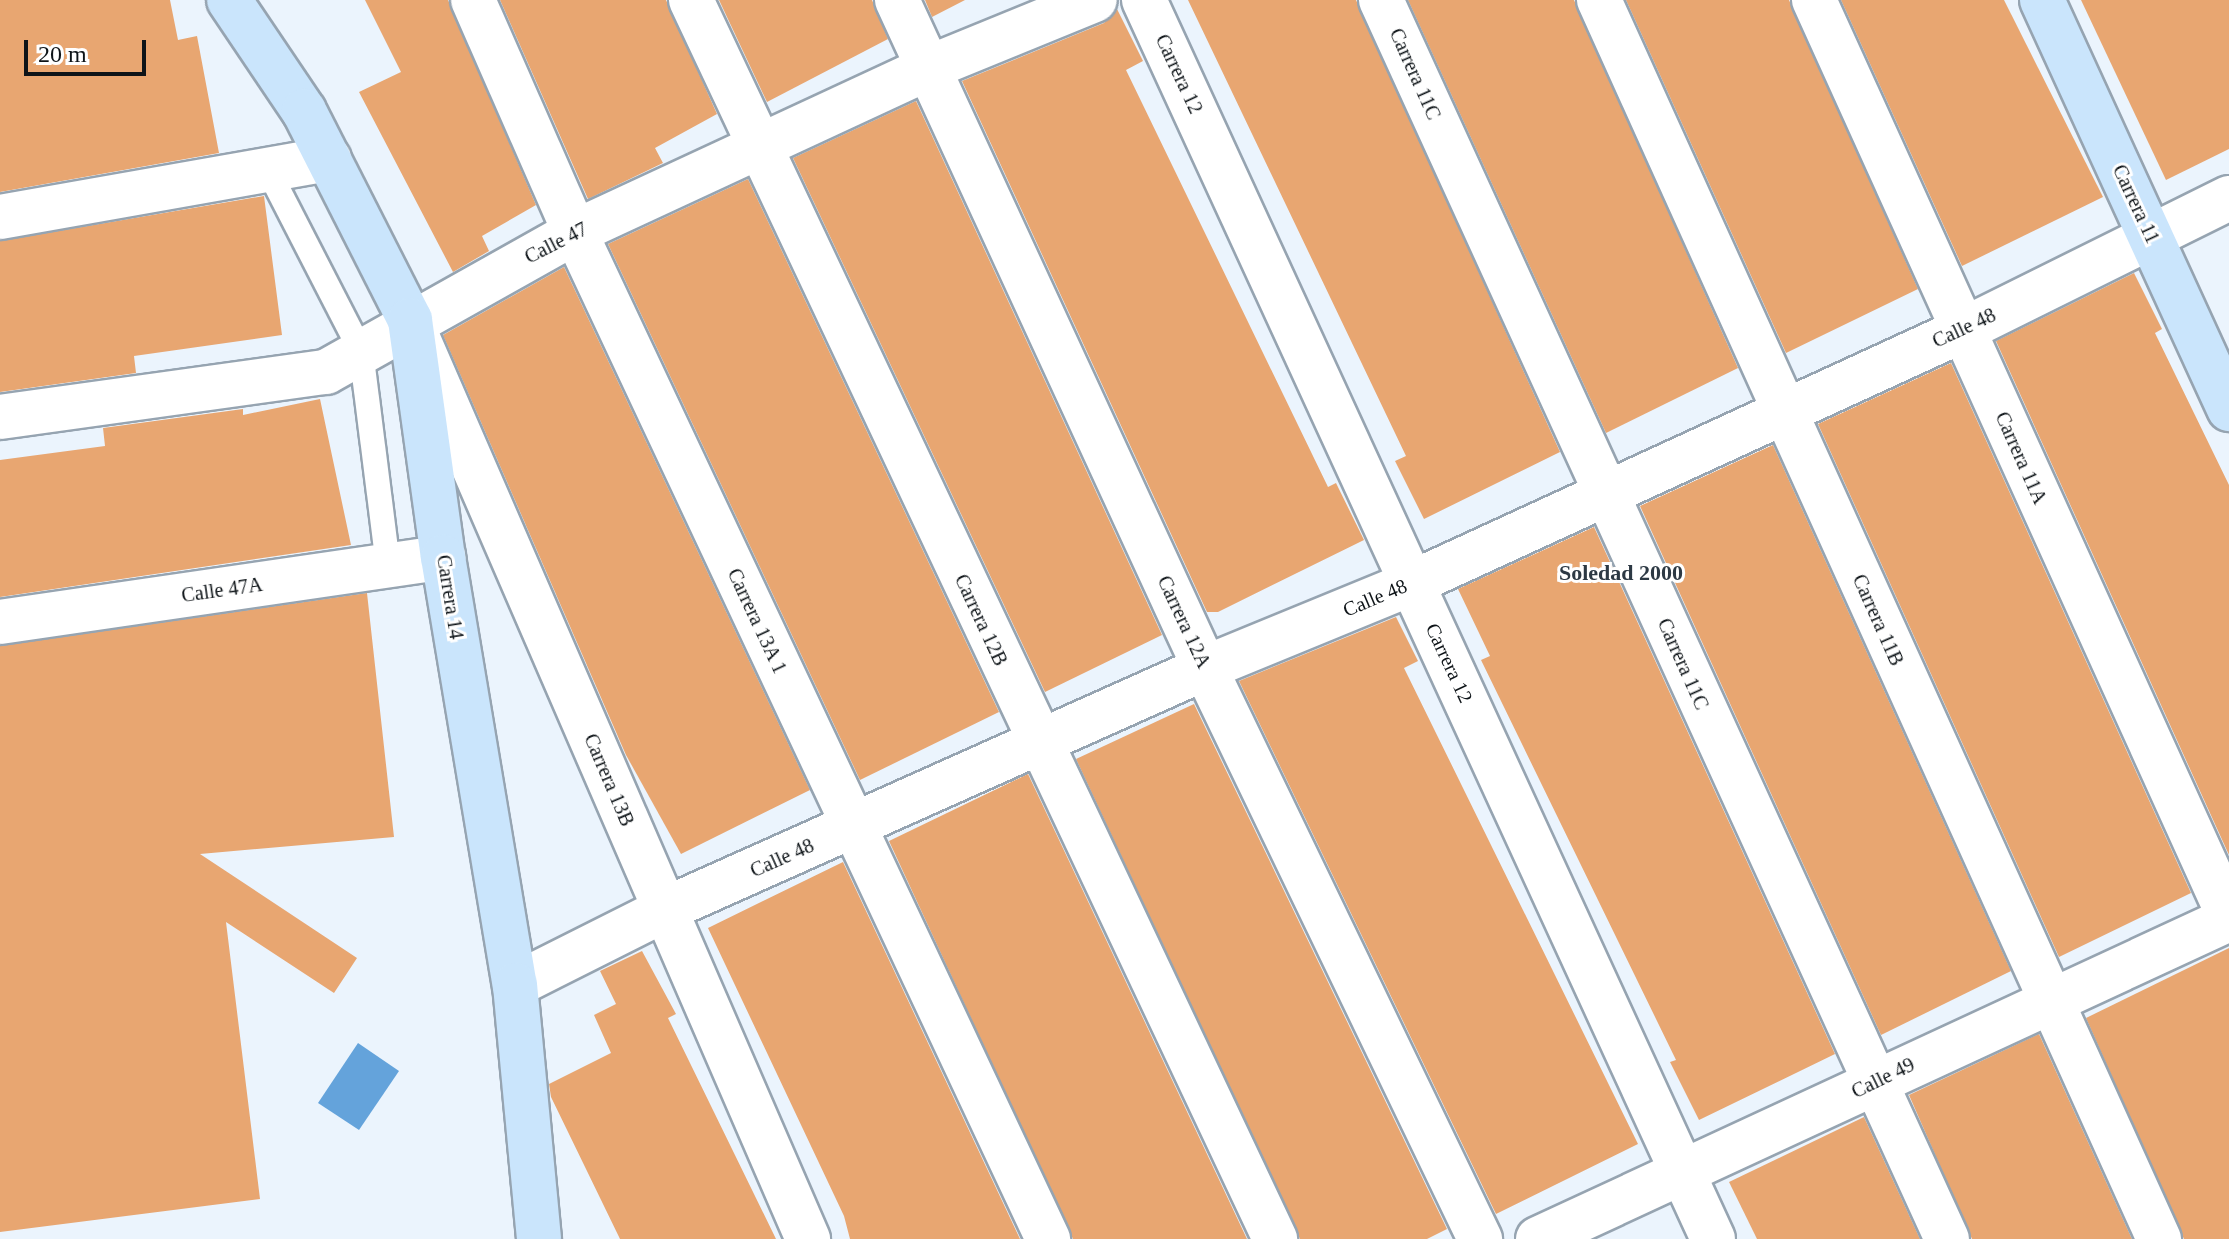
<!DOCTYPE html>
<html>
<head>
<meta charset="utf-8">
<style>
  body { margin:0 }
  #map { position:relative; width:2229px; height:1239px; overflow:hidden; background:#ebf4fd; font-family:Georgia,serif }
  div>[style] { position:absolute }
  .water>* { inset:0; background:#64a3db }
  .building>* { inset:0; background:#e8a671 }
  .roads { filter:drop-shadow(2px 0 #96a4b1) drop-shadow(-2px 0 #96a4b1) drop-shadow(0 2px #96a4b1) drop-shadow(0 -2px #96a4b1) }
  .lane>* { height:24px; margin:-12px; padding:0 12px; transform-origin:12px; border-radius:12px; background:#fff }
  .street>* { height:44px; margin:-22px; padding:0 22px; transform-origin:22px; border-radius:22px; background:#fff }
  .secondary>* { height:44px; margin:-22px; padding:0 22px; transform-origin:22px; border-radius:22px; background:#cae5fc }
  span { translate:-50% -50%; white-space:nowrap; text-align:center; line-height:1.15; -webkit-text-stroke:6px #fff; paint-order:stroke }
  .street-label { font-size:20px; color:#0e1418 }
  .neighbourhood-label { font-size:22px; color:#2d3944; font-weight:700 }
  .scale { position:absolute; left:24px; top:40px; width:122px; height:36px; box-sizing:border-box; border:4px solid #0e1418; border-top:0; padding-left:10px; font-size:24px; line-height:28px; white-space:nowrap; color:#0e1418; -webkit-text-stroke:6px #fff; paint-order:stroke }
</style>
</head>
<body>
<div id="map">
  <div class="water">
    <i style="clip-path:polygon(358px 1043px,399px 1071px,359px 1130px,318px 1103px)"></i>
  </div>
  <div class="building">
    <i style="clip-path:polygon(0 0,170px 0,178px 40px,197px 36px,219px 153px,0 192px)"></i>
    <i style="clip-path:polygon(365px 0,448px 0,536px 205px,482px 236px,489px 251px,453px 272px,359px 92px,401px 72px)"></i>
    <i style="clip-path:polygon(500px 0,666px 0,717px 114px,655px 148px,663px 163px,588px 199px)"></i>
    <i style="clip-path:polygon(719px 0,872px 0,888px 39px,767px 102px)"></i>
    <i style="clip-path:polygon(925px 0,965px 0,932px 17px)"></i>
    <i style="clip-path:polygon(1188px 0,1356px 0,1560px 452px,1424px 519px,1395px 461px,1406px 456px)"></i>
    <i style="clip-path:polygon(1408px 0,1574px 0,1738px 368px,1606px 433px)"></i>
    <i style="clip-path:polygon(1626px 0,1789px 0,1918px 289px,1786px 353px)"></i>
    <i style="clip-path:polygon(1841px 0,2004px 0,2103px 197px,1962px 266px)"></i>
    <i style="clip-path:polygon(2081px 0,2229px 0,2229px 149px,2166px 180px)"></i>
    <i style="clip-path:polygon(1117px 9px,1143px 61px,1126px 70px,1328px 487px,1336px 483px,1364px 540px,1218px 612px,1207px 612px,962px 81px,1104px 23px)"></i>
    <i style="clip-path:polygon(916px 101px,1162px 635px,1045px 692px,793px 158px)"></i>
    <i style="clip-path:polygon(748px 179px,999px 712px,860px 780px,608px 244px)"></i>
    <i style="clip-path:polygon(264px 196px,282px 335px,134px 356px,136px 373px,0 392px,0 241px)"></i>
    <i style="clip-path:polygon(564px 267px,810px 790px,681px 854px,626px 755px,443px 335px)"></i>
    <i style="clip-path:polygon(2134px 273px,2162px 329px,2155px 333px,2229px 485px,2229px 855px,1996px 341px)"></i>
    <i style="clip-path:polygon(1951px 363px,2191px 893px,2059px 957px,1818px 424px)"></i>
    <i style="clip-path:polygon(320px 399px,351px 545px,0 597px,0 460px,105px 446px,103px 428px,243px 409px,243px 415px)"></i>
    <i style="clip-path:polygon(1773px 445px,2011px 971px,1881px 1035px,1640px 506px)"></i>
    <i style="clip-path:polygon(1594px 527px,1835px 1054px,1699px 1120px,1670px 1062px,1676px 1060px,1481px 660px,1490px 656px,1458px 589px)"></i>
    <i style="clip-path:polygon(367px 593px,394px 837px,200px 854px,357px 958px,334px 993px,226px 922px,260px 1199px,0 1232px,0 646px)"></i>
    <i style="clip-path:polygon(1396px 617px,1418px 661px,1404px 668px,1638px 1144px,1496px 1214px,1239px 681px)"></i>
    <i style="clip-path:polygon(1194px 704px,1447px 1229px,1427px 1239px,1300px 1239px,1076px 759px)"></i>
    <i style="clip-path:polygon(1028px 774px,1247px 1239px,1073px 1239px,889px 841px)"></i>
    <i style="clip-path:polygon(843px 862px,1020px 1239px,850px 1239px,844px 1216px,708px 928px)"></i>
    <i style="clip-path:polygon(2229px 948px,2229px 1239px,2184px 1239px,2086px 1018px)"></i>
    <i style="clip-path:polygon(642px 951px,676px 1014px,668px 1018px,776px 1239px,620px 1239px,551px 1097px,549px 1084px,611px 1053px,594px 1015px,616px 1004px,600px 971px)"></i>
    <i style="clip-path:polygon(2039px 1034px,2132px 1239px,1972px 1239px,1909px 1095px)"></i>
    <i style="clip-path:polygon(1864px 1117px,1920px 1239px,1757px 1239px,1729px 1182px)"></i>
  </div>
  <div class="roads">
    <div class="lane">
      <i style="left:268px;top:170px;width:203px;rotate:62.8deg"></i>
      <i style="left:361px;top:351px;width:217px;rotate:82.8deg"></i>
    </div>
    <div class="street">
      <i style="left:473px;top:0;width:253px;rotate:66.3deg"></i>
      <i style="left:575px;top:232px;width:1113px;rotate:64.84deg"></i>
      <i style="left:691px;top:0;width:1370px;rotate:64.76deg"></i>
      <i style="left:897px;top:0;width:736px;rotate:65.25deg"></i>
      <i style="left:1205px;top:668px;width:634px;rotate:64.28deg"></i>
      <i style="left:1144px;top:0;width:1363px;rotate:65.33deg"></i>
      <i style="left:1381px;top:0;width:1362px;rotate:65.45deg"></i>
      <i style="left:1599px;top:0;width:1360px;rotate:65.68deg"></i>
      <i style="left:1814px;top:0;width:1006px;rotate:65.63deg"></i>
      <i style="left:0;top:217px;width:334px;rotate:-10deg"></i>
      <i style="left:419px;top:341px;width:979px;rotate:66.58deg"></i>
      <i style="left:0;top:417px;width:329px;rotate:-7.9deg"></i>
      <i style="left:326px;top:372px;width:286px;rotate:-29.3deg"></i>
      <i style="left:575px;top:232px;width:389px;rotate:-24.9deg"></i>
      <i style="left:928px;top:68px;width:180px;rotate:-22.2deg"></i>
      <i style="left:0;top:622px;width:448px;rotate:-8.3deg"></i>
      <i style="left:515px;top:985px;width:169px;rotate:-26.7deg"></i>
      <i style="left:666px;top:909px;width:590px;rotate:-24.09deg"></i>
      <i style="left:1205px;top:668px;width:224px;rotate:-22.3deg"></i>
      <i style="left:1412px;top:583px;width:606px;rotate:-24.66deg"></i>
      <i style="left:1963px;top:330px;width:297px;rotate:-26.4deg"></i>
      <i style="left:1538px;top:1239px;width:761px;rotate:-24.85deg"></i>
    </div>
    <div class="secondary">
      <i style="left:229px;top:0;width:134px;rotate:56deg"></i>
      <i style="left:304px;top:111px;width:234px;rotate:63.1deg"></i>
      <i style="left:410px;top:320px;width:239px;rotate:82.1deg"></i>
      <i style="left:443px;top:557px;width:434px;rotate:80.5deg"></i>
      <i style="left:515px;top:985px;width:255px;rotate:84.6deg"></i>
      <i style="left:2042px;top:0;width:450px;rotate:65.4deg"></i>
    </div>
  </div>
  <div class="street-label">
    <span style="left:1179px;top:74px;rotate:65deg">Carrera 12</span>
    <span style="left:1415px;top:74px;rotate:66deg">Carrera 11C</span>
    <span style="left:2136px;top:204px;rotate:65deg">Carrera 11</span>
    <span style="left:556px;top:243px;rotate:-27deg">Calle 47</span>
    <span style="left:1964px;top:328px;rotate:-25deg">Calle 48</span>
    <span style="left:2021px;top:458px;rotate:66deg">Carrera 11A</span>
    <span style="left:222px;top:590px;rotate:-8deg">Calle 47A</span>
    <span style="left:450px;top:597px;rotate:81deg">Carrera 14</span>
    <span style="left:1375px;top:598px;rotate:-23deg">Calle 48</span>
    <span style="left:981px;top:620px;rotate:65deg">Carrera 12B</span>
    <span style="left:1878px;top:620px;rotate:66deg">Carrera 11B</span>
    <span style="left:757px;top:621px;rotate:65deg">Carrera 13A 1</span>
    <span style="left:1184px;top:622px;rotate:65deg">Carrera 12A</span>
    <span style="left:1449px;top:663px;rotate:65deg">Carrera 12</span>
    <span style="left:1683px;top:664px;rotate:66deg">Carrera 11C</span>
    <span style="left:609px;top:780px;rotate:67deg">Carrera 13B</span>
    <span style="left:782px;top:858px;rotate:-24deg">Calle 48</span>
    <span style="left:1883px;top:1078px;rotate:-26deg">Calle 49</span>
  </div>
  <div class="neighbourhood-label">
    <span style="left:1621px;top:573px">Soledad 2000</span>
  </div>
  <div class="scale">20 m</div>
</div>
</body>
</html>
